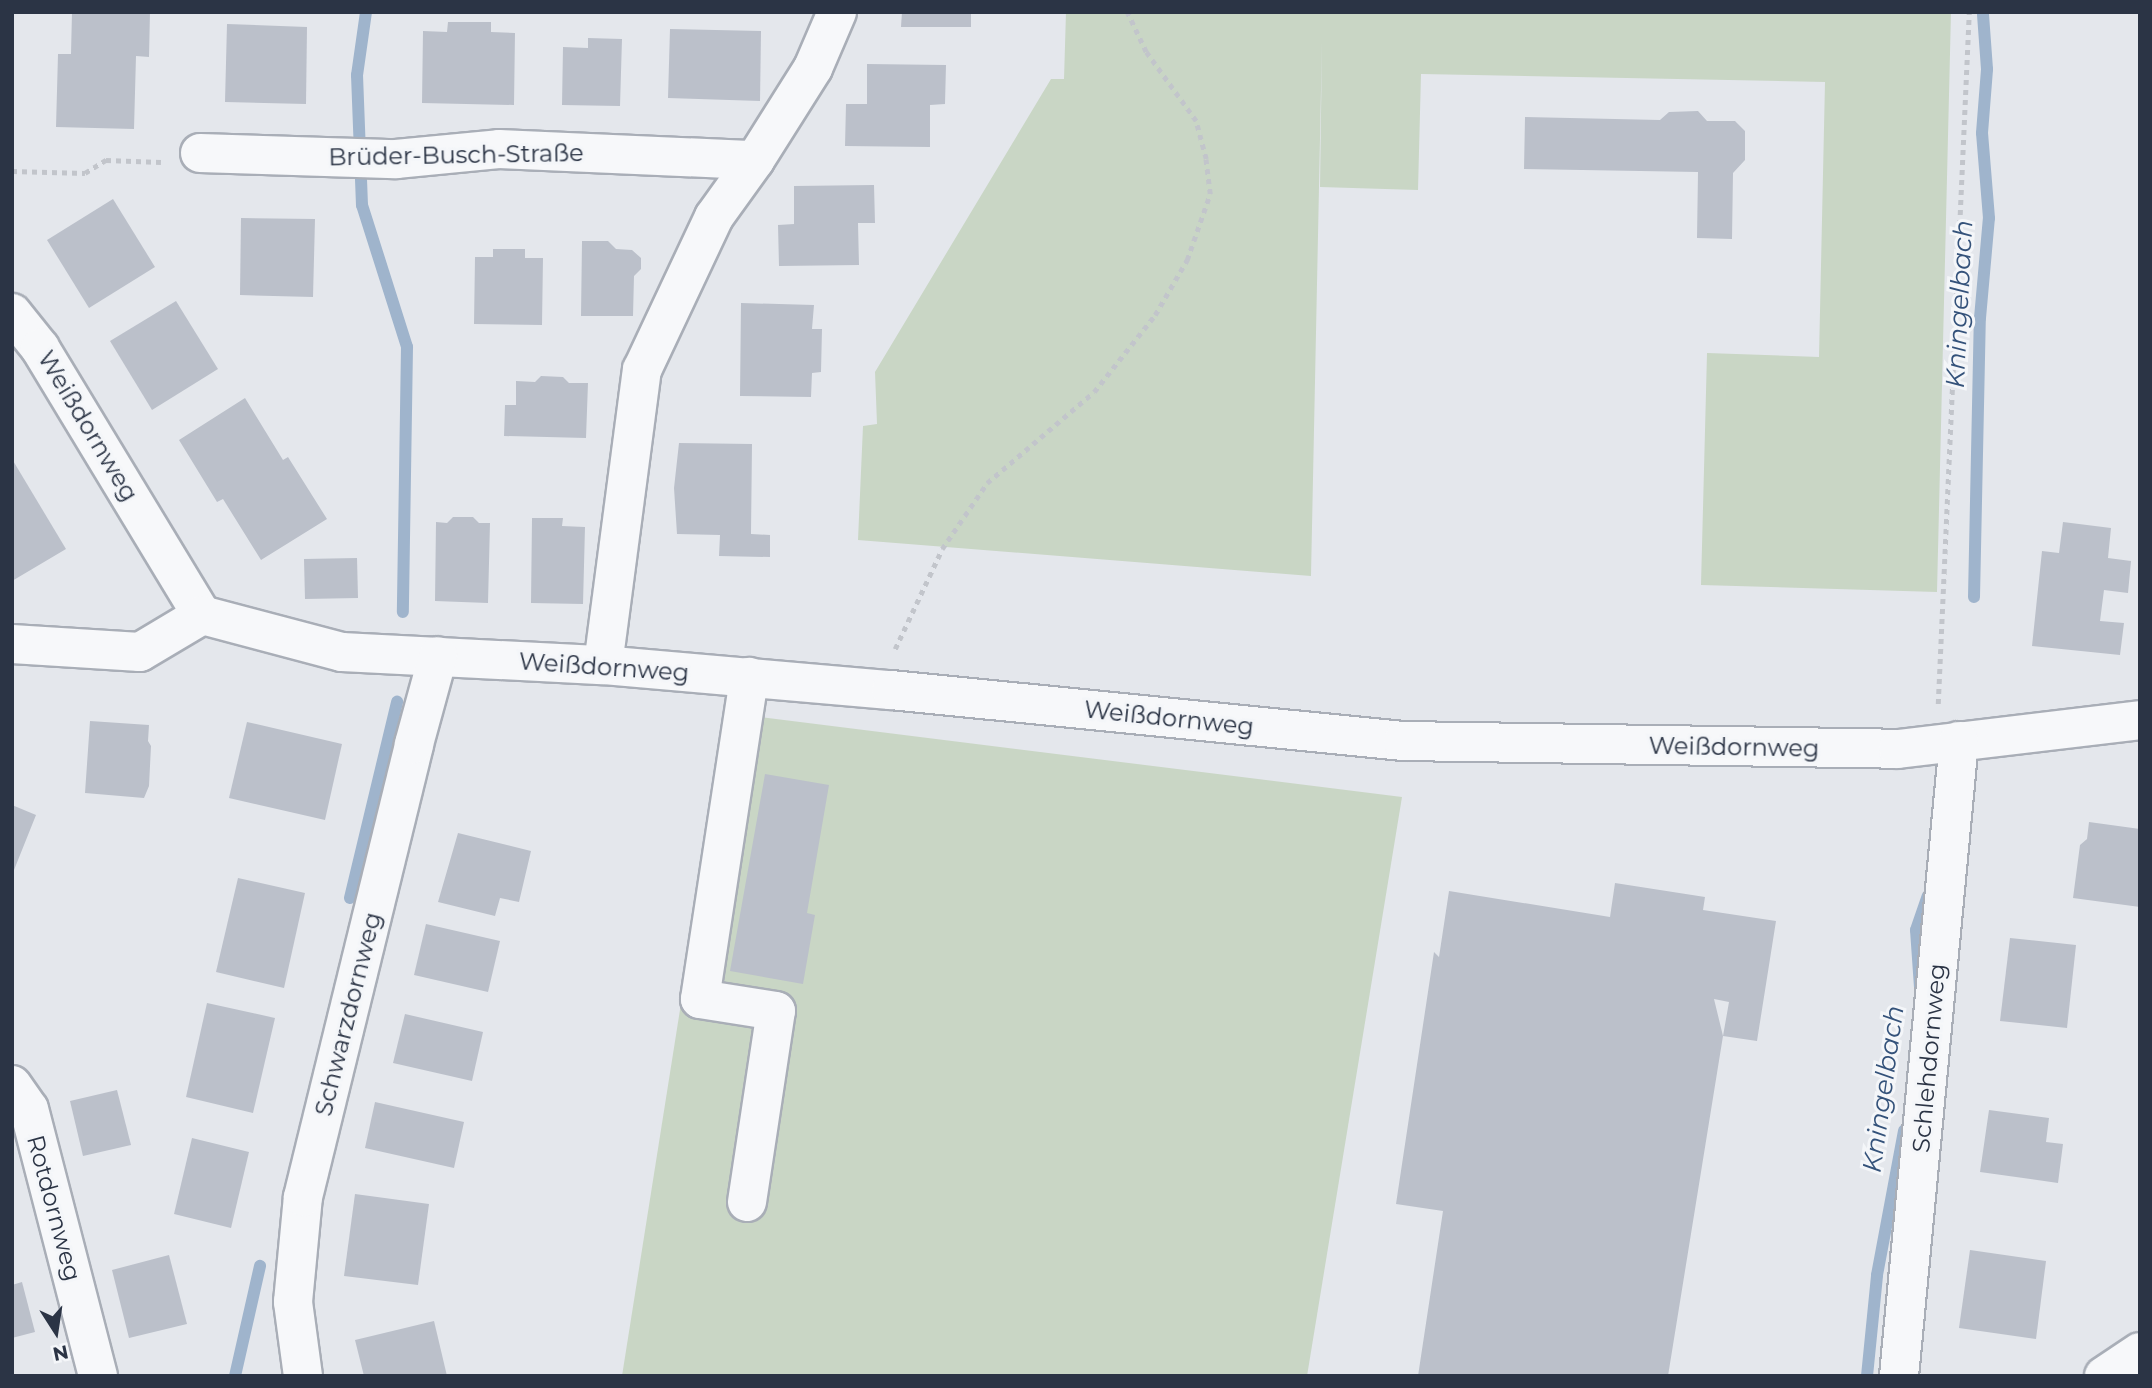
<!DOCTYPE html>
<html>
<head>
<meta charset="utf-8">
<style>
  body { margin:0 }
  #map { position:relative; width:2152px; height:1388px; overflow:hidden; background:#e4e7ec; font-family:Montserrat,sans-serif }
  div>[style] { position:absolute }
  .green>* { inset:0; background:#c9d6c5 }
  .stream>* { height:12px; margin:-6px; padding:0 6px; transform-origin:6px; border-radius:6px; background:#9fb4cc }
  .building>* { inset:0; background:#bbc0ca }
  .path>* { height:4.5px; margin-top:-2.25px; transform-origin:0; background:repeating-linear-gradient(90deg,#c2c5cb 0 5px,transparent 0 10px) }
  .roads { filter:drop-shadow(2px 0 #a9aeb7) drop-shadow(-2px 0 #a9aeb7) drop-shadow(0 2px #a9aeb7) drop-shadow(0 -2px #a9aeb7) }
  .minor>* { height:38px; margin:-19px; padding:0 19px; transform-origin:19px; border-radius:19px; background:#f7f8fa }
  span { translate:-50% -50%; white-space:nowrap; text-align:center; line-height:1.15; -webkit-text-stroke:6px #f4f6f9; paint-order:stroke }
  .street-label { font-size:24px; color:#2b3445 }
  .water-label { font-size:26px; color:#34527a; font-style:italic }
  .frame { position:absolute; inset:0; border:14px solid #2b3445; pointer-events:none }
  .north { position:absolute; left:21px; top:1297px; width:70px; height:70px; -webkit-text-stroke:5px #f4f6f9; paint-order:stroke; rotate:168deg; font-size:19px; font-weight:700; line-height:28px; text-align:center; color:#2b3445 }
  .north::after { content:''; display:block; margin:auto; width:24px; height:32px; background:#2b3445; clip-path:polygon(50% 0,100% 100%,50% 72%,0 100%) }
</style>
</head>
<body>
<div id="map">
  <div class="green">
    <i style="clip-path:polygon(1066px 12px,1951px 12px,1937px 592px,1701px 585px,1707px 353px,1819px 357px,1825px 82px,1421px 74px,1418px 190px,1320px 187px,1322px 41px,1311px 576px,858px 540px,863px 426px,877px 424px,875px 372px,1051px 79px,1064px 79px)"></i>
    <i style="clip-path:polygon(727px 713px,1402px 797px,1307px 1376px,622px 1376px)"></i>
  </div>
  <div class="stream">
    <i style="left:366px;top:12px;width:64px;rotate:98.1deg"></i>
    <i style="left:357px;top:75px;width:130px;rotate:87.8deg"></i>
    <i style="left:362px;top:205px;width:149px;rotate:72.4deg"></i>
    <i style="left:407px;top:347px;width:265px;rotate:90.9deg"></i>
    <i style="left:1974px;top:597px;width:279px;rotate:-88.8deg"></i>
    <i style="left:1980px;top:318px;width:100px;rotate:-84.9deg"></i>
    <i style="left:1989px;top:218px;width:85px;rotate:-94.7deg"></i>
    <i style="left:1982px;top:133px;width:64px;rotate:-85.5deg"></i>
    <i style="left:1987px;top:69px;width:55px;rotate:-94.2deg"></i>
    <i style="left:350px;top:898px;width:202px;rotate:-76.5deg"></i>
    <i style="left:1920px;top:987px;width:57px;rotate:-94deg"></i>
    <i style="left:1916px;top:930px;width:36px;rotate:-71deg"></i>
    <i style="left:235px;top:1376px;width:113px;rotate:-77.2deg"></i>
    <i style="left:1867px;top:1376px;width:101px;rotate:-84.3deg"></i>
    <i style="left:1877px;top:1275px;width:147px;rotate:-79.4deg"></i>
  </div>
  <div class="building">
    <i style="clip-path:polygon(72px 12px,150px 12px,149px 57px,136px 56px,134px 129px,56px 127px,58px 54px,71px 54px)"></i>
    <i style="clip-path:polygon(902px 12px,971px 12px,971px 27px,901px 27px)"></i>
    <i style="clip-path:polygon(448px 22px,491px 22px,491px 32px,515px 33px,514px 105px,422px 103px,423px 31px,447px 32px)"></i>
    <i style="clip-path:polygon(227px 24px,307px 27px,306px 104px,225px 102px)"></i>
    <i style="clip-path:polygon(670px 29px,761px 31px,760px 101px,668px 98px)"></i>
    <i style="clip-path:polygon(588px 38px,622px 39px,620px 106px,562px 105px,563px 47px,588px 48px)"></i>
    <i style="clip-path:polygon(867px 64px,946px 65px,945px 104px,930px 105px,930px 147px,845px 146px,846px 104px,867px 104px)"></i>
    <i style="clip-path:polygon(1698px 111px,1707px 121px,1735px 121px,1745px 131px,1745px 160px,1733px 173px,1732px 239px,1697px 238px,1698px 172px,1524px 169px,1525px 117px,1660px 120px,1669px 112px)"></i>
    <i style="clip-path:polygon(874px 185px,875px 223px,858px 223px,859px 265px,779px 266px,778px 225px,794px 224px,794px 186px)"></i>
    <i style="clip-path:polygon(113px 199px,155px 267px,89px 308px,47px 240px)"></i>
    <i style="clip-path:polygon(241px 218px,315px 219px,313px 297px,240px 295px)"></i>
    <i style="clip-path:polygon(582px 241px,608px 241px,616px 249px,632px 250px,641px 258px,641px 269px,634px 276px,633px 316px,581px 316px)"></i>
    <i style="clip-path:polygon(493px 249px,525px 249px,525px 258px,543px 258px,542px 325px,474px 324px,475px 257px,493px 257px)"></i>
    <i style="clip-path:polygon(176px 301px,218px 369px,152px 410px,110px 341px)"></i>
    <i style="clip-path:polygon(741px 303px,814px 305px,812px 329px,822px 329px,821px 372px,812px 373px,811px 397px,740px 396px)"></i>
    <i style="clip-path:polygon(541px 376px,563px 377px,569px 383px,588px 383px,586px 438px,504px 436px,505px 405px,516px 405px,516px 381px,535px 382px)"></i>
    <i style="clip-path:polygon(245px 398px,283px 460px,288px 457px,327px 519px,261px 560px,223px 499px,217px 502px,179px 440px)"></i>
    <i style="clip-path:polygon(679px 443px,752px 444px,751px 534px,770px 535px,770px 557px,719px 556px,720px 535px,677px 534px,674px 488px)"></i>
    <i style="clip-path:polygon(12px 459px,66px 549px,12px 581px)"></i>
    <i style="clip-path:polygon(453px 517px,473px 517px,479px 523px,490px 523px,488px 603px,435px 601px,436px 522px,447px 523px)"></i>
    <i style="clip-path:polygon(532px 518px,563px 518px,562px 526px,585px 527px,583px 604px,531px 603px)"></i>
    <i style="clip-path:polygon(2063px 522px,2111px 528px,2108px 558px,2131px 561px,2128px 593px,2104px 590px,2100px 621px,2124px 623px,2120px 655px,2032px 646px,2042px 551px,2059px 553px)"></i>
    <i style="clip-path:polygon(357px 558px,358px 598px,305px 599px,304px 559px)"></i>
    <i style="clip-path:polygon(90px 721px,149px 725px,148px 741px,151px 746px,149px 786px,144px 798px,85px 793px)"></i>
    <i style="clip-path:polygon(247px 722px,342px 744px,325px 820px,229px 798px)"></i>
    <i style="clip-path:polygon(765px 774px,829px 785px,807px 913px,815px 915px,803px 984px,730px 971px)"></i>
    <i style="clip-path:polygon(12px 805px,36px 815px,12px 875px)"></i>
    <i style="clip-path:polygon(2089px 822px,2140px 829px,2140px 907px,2073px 898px,2080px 845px,2087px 839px)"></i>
    <i style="clip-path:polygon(458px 833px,531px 851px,519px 902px,500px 898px,495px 916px,438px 902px)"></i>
    <i style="clip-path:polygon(238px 878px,305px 893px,284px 988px,216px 972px)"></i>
    <i style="clip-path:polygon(1615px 883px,1705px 897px,1703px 910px,1776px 921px,1757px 1041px,1723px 1036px,1729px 1002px,1714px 999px,1723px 1036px,1668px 1376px,1418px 1376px,1443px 1211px,1396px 1204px,1434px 952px,1439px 957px,1449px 891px,1610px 917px)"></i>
    <i style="clip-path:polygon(426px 924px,500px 941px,488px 992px,414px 975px)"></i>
    <i style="clip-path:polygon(2010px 938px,2076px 945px,2067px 1028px,2000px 1021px)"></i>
    <i style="clip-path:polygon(207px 1003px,275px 1018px,253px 1113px,186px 1097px)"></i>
    <i style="clip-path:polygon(405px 1014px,483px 1032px,472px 1081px,393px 1063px)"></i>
    <i style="clip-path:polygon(117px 1090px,131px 1145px,83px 1156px,70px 1101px)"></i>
    <i style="clip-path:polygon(375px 1102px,464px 1122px,454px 1168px,365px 1148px)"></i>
    <i style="clip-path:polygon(1989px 1110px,2049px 1118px,2046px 1142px,2063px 1144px,2058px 1183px,1980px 1172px)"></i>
    <i style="clip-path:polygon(192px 1138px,249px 1152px,231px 1228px,174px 1214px)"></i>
    <i style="clip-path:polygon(355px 1194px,429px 1204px,418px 1285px,344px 1276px)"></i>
    <i style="clip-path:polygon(1970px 1250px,2046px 1261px,2036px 1339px,1959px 1328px)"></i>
    <i style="clip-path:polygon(169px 1255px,187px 1324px,129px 1338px,112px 1270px)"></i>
    <i style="clip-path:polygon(22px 1282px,35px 1332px,12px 1338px,12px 1285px)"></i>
    <i style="clip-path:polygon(434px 1321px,447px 1376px,364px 1376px,355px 1340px)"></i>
  </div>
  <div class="path">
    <i style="left:12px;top:171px;width:73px;rotate:1.6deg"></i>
    <i style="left:85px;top:173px;width:25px;rotate:-32deg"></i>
    <i style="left:106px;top:160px;width:55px;rotate:2.1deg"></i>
    <i style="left:895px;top:649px;width:110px;rotate:-64.8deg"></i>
    <i style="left:942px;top:549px;width:80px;rotate:-55.7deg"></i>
    <i style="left:987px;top:483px;width:140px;rotate:-40.4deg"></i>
    <i style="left:1094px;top:392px;width:98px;rotate:-51.6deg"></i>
    <i style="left:1155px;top:315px;width:64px;rotate:-59.8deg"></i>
    <i style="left:1187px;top:260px;width:70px;rotate:-70.8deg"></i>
    <i style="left:1210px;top:194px;width:35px;rotate:-97deg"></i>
    <i style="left:1206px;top:159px;width:39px;rotate:-105deg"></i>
    <i style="left:1196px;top:121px;width:85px;rotate:-125.9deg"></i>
    <i style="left:1146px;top:52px;width:44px;rotate:-115.4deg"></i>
    <i style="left:1938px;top:704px;width:693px;rotate:-87.43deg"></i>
  </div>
  <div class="roads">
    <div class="minor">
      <i style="left:200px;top:153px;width:196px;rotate:1.8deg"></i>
      <i style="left:396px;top:159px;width:103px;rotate:-5.5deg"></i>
      <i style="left:499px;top:149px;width:256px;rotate:2.5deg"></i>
      <i style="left:755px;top:160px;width:109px;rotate:-57.8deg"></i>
      <i style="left:813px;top:68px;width:61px;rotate:-66.8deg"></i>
      <i style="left:12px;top:313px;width:45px;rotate:51.3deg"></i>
      <i style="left:40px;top:348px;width:312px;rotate:58.8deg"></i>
      <i style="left:202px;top:615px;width:145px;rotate:14.8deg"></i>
      <i style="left:342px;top:652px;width:261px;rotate:2.9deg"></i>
      <i style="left:603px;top:665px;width:289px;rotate:5deg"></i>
      <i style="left:891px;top:690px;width:515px;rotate:5.69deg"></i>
      <i style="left:1403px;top:741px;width:495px;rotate:0.9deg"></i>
      <i style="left:1898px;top:749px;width:244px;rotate:-6.8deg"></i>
      <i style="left:12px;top:644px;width:128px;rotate:3.6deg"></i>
      <i style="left:140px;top:652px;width:72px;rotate:-30.8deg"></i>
      <i style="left:603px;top:665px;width:298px;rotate:-82.5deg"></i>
      <i style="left:642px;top:370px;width:169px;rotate:-64.8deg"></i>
      <i style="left:714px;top:217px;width:70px;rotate:-54.3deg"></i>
      <i style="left:12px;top:1085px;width:29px;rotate:55deg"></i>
      <i style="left:29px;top:1109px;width:276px;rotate:75.5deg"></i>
      <i style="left:747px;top:1202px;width:193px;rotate:-81.4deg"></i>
      <i style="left:776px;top:1011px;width:77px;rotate:-171deg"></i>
      <i style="left:700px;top:999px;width:326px;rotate:-81.3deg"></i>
      <i style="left:303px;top:1376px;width:75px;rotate:-97.7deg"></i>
      <i style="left:293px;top:1302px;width:105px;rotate:-84.6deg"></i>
      <i style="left:303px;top:1197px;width:466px;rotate:-76.2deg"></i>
      <i style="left:414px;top:744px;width:91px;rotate:-74.7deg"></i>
      <i style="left:1899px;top:1376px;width:638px;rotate:-84.6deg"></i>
      <i style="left:2104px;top:1376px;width:43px;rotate:-33.7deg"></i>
    </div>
  </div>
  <div class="street-label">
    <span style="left:456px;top:155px;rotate:-1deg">Brüder-Busch-Straße</span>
    <span style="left:88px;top:426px;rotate:59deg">Weißdornweg</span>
    <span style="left:604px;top:667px;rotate:4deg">Weißdornweg</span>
    <span style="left:1169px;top:718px;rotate:6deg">Weißdornweg</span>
    <span style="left:1734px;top:747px;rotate:1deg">Weißdornweg</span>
    <span style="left:348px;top:1014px;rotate:-76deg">Schwarzdornweg</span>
    <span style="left:1929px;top:1058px;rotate:-85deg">Schlehdornweg</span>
    <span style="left:54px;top:1208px;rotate:75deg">Rotdornweg</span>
  </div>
  <div class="water-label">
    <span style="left:1960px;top:304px;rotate:-87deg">Kningelbach</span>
    <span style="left:1884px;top:1089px;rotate:-82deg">Kningelbach</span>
  </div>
  <div class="frame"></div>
  <div class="north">N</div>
</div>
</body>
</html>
